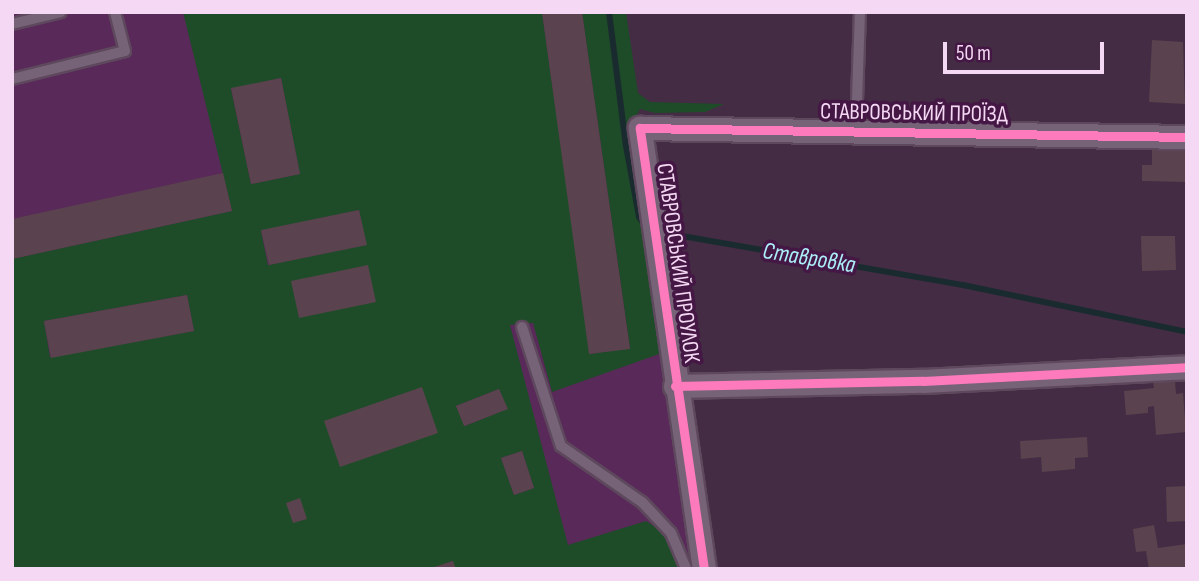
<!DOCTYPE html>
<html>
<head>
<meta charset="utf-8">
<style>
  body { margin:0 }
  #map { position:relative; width:1199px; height:581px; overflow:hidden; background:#442c44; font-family:"Sofia Sans Condensed",sans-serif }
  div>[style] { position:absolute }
  .built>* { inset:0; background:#592959 }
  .green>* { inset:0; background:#1e4c28 }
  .stream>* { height:6px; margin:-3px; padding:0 3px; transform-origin:3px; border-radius:3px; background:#1a2b30 }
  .building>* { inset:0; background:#5a434e }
  .roads { filter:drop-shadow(2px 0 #5e485d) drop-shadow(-2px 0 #5e485d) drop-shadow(0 2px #5e485d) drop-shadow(0 -2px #5e485d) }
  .lane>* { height:10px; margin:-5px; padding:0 5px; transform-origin:5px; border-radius:5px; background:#776377 }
  .street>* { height:23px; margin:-11.5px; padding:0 11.5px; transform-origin:11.5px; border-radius:11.5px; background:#776377 }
  .cycleway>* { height:9px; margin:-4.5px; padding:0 4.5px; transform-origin:4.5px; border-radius:4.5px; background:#fd7abc }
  span { translate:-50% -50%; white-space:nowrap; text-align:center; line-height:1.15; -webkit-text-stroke:7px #441744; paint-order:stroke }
  .street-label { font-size:23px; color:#f5d9f4 }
  .water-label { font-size:24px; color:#aceff8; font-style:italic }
  .frame { position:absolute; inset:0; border:14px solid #f5d9f4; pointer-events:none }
  .scale { position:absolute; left:943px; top:42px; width:161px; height:32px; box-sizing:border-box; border:4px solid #f5d9f4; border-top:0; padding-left:9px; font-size:21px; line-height:24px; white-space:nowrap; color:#f5d9f4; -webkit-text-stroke:5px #441744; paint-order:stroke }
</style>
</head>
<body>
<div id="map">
  <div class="built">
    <i style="clip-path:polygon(12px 12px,582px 12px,630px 349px,662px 353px,696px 569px,12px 569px)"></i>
  </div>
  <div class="green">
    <i style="clip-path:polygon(evenodd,183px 12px,542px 12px,590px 354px,630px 348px,582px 12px,626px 12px,638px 93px,650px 102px,724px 104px,705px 112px,655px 113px,640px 109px,635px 118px,662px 353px,552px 392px,533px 323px,510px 325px,568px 545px,646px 521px,662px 531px,679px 569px,456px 569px,452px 561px,430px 569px,12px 569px,12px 259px,232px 211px,183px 12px,281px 78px,300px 174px,251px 184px,231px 89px,281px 78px,183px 12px,359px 210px,366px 245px,268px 265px,261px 231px,359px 210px,183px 12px,187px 295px,194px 331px,50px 357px,44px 321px,187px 295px,183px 12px,499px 389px,507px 409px,465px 426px,456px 406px,499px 389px,183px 12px,522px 451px,534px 488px,514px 495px,501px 458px,522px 451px)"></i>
  </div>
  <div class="stream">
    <i style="left:609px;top:12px;width:135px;rotate:82.8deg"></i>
    <i style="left:626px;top:146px;width:72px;rotate:79.6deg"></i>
    <i style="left:639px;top:217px;width:12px;rotate:55deg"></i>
    <i style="left:659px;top:232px;width:309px;rotate:9.9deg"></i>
    <i style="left:963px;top:285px;width:229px;rotate:11.8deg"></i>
  </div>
  <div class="building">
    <i style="clip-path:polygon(542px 12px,582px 12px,630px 349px,589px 354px)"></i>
    <i style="clip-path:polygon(1152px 40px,1183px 42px,1185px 104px,1149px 102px)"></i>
    <i style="clip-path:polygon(281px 78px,300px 174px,251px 184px,231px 88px)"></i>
    <i style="clip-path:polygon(1152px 149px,1187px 150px,1187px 182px,1142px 181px,1142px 165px,1152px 165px)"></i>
    <i style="clip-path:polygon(223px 173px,232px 211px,12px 259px,12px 219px)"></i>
    <i style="clip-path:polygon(359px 210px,367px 245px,269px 265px,261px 230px)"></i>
    <i style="clip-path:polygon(1141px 236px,1175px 236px,1176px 270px,1142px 271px)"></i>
    <i style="clip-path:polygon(368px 265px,376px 302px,299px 318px,291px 281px)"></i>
    <i style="clip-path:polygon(187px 295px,194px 331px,51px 358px,44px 321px)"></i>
    <i style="clip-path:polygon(1175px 380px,1176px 394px,1183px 393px,1186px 432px,1156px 435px,1154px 406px,1148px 407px,1148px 413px,1126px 415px,1124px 391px,1154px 388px,1153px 382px)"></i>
    <i style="clip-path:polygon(422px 387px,438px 433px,340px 467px,324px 421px)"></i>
    <i style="clip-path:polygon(499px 389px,508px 409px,464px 426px,456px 406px)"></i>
    <i style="clip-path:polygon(1087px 437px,1088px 457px,1075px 458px,1075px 469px,1042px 472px,1041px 457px,1021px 459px,1020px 441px)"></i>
    <i style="clip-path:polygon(522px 451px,534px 488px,514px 495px,501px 458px)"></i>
    <i style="clip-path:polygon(1187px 486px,1187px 521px,1167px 522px,1166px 487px)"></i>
    <i style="clip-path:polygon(300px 498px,307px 519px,293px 523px,286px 503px)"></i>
    <i style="clip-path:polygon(1154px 525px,1158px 548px,1187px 544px,1187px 569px,1149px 569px,1146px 551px,1136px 552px,1133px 529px)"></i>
    <i style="clip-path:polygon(453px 561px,456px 569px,431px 569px,431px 568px)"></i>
  </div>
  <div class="roads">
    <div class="lane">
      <i style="left:12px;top:24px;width:50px;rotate:-13.8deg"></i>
      <i style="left:12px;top:79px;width:116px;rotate:-13.9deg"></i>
      <i style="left:125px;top:51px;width:40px;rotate:-104.4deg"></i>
      <i style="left:856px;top:131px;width:119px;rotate:-88.1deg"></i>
      <i style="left:522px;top:327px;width:125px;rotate:71.9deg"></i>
      <i style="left:561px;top:446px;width:98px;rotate:34.7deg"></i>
      <i style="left:642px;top:502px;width:42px;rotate:46.9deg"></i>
      <i style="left:671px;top:533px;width:39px;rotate:67deg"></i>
    </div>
    <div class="street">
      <i style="left:675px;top:386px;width:248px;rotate:-1.2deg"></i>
      <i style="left:923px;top:381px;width:264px;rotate:-3deg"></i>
      <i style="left:704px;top:569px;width:446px;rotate:-98.3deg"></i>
      <i style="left:640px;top:128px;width:547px;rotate:0.94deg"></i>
    </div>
  </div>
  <div class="cycleway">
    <i style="left:675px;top:386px;width:248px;rotate:-1.2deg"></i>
    <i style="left:923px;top:381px;width:264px;rotate:-3deg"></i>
    <i style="left:704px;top:569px;width:446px;rotate:-98.3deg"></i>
    <i style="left:640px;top:128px;width:547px;rotate:0.94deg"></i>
  </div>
  <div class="street-label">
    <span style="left:914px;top:113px;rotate:1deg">СТАВРОВСЬКИЙ ПРОЇЗД</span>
    <span style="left:678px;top:263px;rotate:82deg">СТАВРОВСЬКИЙ ПРОУЛОК</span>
  </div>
  <div class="water-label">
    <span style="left:809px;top:258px;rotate:9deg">Ставровка</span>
  </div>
  <div class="frame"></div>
  <div class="scale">50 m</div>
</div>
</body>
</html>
